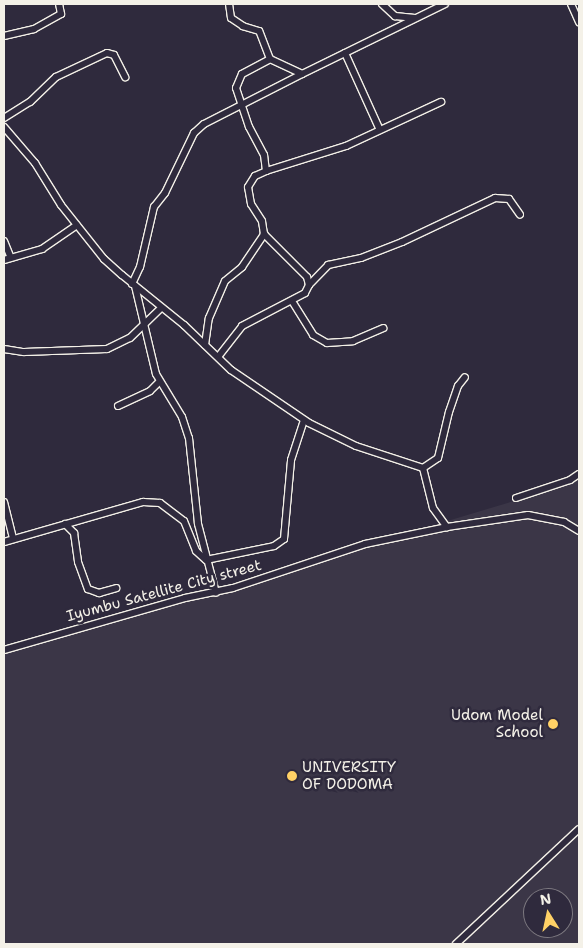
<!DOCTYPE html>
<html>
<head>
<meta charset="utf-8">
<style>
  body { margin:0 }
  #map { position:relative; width:583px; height:948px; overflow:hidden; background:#2f2a3d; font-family:"Shantell Sans",sans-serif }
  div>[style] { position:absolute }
  .built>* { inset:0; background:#3b3647 }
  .roads { filter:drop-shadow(1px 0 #f4f1e8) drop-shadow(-1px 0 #f4f1e8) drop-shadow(0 1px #f4f1e8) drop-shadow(0 -1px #f4f1e8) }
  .minor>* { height:6px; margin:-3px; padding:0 3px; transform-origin:3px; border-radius:3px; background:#2f2a3d }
  .dots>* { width:14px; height:14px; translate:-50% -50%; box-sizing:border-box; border:2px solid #2f2a3d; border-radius:50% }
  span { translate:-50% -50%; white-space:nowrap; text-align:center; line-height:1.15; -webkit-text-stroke:5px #2f2a3d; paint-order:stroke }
  .street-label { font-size:15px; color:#f4f1e8 }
  .poi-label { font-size:15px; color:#f4f1e8 }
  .right { translate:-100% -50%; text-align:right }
  .left { translate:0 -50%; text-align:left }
  .frame { position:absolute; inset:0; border:5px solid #f4f1e8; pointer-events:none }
  .north { position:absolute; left:523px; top:888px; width:50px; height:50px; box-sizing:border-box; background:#2f2a3d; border:1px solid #7e7a81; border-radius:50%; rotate:350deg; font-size:14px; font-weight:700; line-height:20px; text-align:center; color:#f4f1e8 }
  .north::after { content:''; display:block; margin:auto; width:18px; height:22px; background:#ffd166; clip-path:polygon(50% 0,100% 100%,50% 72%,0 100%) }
</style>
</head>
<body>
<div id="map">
  <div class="built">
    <i style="clip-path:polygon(evenodd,579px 471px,579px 944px,4px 944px,4px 654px,564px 486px,579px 471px,533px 898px,563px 898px,563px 928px,533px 928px,533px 898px)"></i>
  </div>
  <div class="roads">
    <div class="minor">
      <i style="left:382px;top:4px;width:18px;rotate:43deg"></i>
      <i style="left:395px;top:16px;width:20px;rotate:6deg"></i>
      <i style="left:571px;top:4px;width:20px;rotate:66deg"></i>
      <i style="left:4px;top:36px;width:31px;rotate:-13deg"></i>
      <i style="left:34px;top:29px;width:31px;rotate:-29deg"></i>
      <i style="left:61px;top:14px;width:10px;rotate:-101deg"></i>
      <i style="left:345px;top:53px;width:82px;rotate:65.6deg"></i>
      <i style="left:270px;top:59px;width:35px;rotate:25deg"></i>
      <i style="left:4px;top:118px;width:31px;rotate:-32deg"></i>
      <i style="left:30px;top:102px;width:36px;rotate:-44deg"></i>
      <i style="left:56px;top:77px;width:56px;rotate:-25.2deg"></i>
      <i style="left:107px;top:53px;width:7px;rotate:16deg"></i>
      <i style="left:114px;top:55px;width:25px;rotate:63deg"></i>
      <i style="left:4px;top:127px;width:48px;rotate:49.3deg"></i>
      <i style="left:35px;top:163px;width:49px;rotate:58.2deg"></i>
      <i style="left:61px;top:205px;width:69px;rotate:51.5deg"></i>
      <i style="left:104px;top:259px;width:24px;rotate:42deg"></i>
      <i style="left:122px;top:275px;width:80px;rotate:38.9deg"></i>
      <i style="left:184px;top:325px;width:65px;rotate:43.8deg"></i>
      <i style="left:231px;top:370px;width:94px;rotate:34.2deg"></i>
      <i style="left:309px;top:423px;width:52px;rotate:26.1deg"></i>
      <i style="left:356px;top:446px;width:71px;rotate:18.2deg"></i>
      <i style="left:423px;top:468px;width:41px;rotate:76deg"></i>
      <i style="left:433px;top:508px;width:24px;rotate:54deg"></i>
      <i style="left:447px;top:527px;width:82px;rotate:-8.4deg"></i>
      <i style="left:528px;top:515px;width:37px;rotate:11deg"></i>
      <i style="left:564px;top:522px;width:17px;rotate:31deg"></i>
      <i style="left:266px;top:171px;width:84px;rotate:-17.4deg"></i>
      <i style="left:346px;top:146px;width:105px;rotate:-24.9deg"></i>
      <i style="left:4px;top:241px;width:18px;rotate:68deg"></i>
      <i style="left:4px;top:260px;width:40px;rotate:-16deg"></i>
      <i style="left:42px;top:249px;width:42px;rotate:-34.4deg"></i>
      <i style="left:132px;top:284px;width:19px;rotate:-65deg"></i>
      <i style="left:140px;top:267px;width:62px;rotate:-76.9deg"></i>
      <i style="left:154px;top:207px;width:18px;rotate:-52deg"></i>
      <i style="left:165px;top:193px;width:67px;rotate:-64.2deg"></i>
      <i style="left:194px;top:133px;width:13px;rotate:-42deg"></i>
      <i style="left:204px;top:124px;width:110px;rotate:-27deg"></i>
      <i style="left:302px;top:74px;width:159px;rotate:-26.1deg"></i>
      <i style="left:309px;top:285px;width:28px;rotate:-46deg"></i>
      <i style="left:328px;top:265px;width:34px;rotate:-12deg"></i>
      <i style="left:361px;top:258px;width:44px;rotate:-21.3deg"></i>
      <i style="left:402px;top:242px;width:103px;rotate:-25.3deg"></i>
      <i style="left:495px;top:198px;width:14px;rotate:4deg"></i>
      <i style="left:509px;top:199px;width:19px;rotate:55deg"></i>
      <i style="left:135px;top:286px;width:90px;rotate:76.6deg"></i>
      <i style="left:156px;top:374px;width:50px;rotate:58.8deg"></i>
      <i style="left:182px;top:417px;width:22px;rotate:72deg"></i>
      <i style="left:189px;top:438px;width:86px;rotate:84deg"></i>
      <i style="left:198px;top:524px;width:71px;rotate:75.4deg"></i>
      <i style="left:292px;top:301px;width:40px;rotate:58deg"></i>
      <i style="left:313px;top:335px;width:16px;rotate:30deg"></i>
      <i style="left:327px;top:343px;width:26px;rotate:-4deg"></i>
      <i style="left:353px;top:341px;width:33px;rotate:-23deg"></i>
      <i style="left:205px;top:345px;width:27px;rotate:-82deg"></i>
      <i style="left:209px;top:318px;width:40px;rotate:-66.6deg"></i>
      <i style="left:225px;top:281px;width:22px;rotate:-39deg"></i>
      <i style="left:242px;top:267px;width:40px;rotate:-56deg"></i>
      <i style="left:264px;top:234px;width:13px;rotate:-99deg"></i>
      <i style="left:262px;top:221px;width:20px;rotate:-123deg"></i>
      <i style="left:251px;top:204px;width:17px;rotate:-100deg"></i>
      <i style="left:248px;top:187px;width:13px;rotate:-58deg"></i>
      <i style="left:255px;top:176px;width:12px;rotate:-24deg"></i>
      <i style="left:266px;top:171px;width:16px;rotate:-97deg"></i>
      <i style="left:264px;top:155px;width:32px;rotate:-118deg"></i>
      <i style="left:249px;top:127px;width:41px;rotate:-108.4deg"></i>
      <i style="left:236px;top:88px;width:15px;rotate:-67deg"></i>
      <i style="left:242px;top:74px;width:32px;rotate:-28deg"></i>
      <i style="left:270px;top:59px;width:30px;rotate:-111deg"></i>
      <i style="left:259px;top:31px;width:17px;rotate:-163deg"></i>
      <i style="left:243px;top:26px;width:14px;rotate:-146deg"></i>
      <i style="left:231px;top:18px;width:14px;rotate:-98deg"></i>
      <i style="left:4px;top:349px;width:20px;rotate:9deg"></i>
      <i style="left:24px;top:352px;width:83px;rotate:-2.1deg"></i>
      <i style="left:107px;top:349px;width:25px;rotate:-26deg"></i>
      <i style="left:130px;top:338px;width:43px;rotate:-44.1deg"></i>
      <i style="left:218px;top:357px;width:39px;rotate:-52deg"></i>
      <i style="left:242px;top:326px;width:71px;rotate:-27.6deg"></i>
      <i style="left:305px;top:293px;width:9px;rotate:-63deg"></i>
      <i style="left:309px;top:285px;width:8px;rotate:-104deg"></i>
      <i style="left:307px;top:277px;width:61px;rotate:-135deg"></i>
      <i style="left:118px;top:406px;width:35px;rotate:-25deg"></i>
      <i style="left:150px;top:391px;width:13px;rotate:-45deg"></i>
      <i style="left:423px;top:468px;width:18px;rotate:-34deg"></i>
      <i style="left:438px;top:458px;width:47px;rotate:-76.6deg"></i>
      <i style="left:449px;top:412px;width:28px;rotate:-71deg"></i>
      <i style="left:458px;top:386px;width:11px;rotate:-52deg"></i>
      <i style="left:516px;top:498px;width:57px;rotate:-18.4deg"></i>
      <i style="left:570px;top:480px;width:11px;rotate:-34deg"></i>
      <i style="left:4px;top:502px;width:37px;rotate:76deg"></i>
      <i style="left:65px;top:524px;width:13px;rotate:45deg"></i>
      <i style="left:74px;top:533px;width:29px;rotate:82deg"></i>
      <i style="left:78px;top:562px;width:29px;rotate:70deg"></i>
      <i style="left:88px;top:589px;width:12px;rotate:20deg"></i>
      <i style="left:99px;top:593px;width:18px;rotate:-16deg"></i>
      <i style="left:4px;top:542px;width:145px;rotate:-16.1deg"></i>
      <i style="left:143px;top:502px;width:17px;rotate:3deg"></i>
      <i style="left:160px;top:503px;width:30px;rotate:37deg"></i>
      <i style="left:184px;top:521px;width:32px;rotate:68deg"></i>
      <i style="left:196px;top:551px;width:13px;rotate:42deg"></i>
      <i style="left:206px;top:560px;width:69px;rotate:-11.6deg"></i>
      <i style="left:274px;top:546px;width:12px;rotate:-35deg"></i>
      <i style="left:284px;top:539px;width:79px;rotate:-84.9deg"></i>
      <i style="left:291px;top:460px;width:42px;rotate:-72deg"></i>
      <i style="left:4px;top:650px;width:188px;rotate:-16deg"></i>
      <i style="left:185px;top:598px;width:49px;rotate:-11.8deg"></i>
      <i style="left:233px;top:588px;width:139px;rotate:-18.4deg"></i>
      <i style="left:365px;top:544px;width:84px;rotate:-11.7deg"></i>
      <i style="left:456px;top:944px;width:168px;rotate:-43.1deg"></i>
    </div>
  </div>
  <div class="dots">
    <i style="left:553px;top:724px;background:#ffd166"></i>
    <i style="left:292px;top:776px;background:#ffd166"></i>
  </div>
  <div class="street-label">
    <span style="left:164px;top:591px;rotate:-15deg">Iyumbu Satellite City street</span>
  </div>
  <div class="poi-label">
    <span class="right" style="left:543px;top:724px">Udom Model<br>School</span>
    <span class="left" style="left:302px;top:776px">UNIVERSITY<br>OF DODOMA</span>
  </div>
  <div class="frame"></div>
  <div class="north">N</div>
</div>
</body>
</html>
